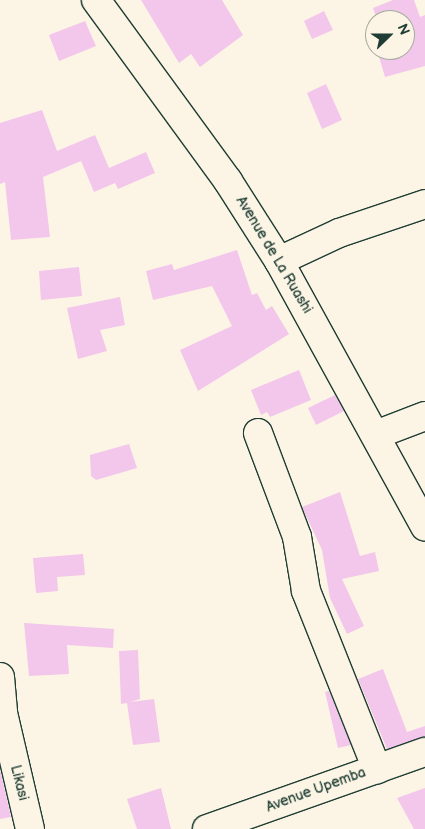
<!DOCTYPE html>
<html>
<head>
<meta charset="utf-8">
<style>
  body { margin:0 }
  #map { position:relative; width:425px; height:829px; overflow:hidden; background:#fcf5e5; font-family:"Balsamiq Sans",sans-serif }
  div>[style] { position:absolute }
  .building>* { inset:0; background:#f3c6eb }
  .roads { filter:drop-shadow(1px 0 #1f3d34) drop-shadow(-1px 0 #1f3d34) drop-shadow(0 1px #1f3d34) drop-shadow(0 -1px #1f3d34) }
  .street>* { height:28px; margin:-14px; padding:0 14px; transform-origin:14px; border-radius:14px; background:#fcf5e5 }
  span { translate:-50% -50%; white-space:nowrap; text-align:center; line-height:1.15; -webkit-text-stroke:5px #fcf5e5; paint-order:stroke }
  .street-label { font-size:14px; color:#1f3d34 }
  .north { position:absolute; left:365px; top:10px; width:50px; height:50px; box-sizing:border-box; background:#fcf5e5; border:1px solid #a4ab9e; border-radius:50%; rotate:68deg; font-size:14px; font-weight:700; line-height:20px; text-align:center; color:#1f3d34 }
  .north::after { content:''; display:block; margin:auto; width:18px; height:22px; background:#1f3d34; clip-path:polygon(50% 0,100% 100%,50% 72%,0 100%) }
</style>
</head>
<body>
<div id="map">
  <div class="building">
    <i style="clip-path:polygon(141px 0,222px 0,243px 35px,200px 67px,191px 54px,179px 63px)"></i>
    <i style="clip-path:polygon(393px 0,414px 0,420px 17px,425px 15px,425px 66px,385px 77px,377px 50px,405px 50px,405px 20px,375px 20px,375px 41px,369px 21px,377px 19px,373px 8px)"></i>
    <i style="clip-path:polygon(324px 11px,333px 30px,312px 39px,304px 21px)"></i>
    <i style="clip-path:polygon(85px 21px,96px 46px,59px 61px,49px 35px)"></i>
    <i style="clip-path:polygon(326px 84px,342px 120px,322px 129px,307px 93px)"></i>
    <i style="clip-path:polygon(42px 110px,57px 151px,95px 135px,109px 168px,146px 152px,155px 173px,118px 189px,115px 183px,94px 192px,81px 161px,43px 177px,50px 237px,11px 240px,5px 182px,0 184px,0 123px)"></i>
    <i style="clip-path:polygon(237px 250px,252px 295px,257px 293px,266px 310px,272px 306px,289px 334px,198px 391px,180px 350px,232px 326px,212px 286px,153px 300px,146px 271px,172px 264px,174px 270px)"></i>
    <i style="clip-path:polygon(79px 267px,82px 296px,41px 300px,39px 271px)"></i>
    <i style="clip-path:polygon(120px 297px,125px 325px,100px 330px,107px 351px,78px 359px,67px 308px)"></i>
    <i style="clip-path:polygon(299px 370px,311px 400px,270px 417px,267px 412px,261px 415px,251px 390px)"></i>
    <i style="clip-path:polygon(335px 395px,344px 411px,316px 425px,308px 408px)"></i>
    <i style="clip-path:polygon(129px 444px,137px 468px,96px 480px,91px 476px,90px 455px)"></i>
    <i style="clip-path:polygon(340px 492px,360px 556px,375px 552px,379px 571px,342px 579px,364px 626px,347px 634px,330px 598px,322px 550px,302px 507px)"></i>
    <i style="clip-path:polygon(83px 554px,85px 575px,57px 577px,58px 591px,36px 593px,33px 558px)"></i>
    <i style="clip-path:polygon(24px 623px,114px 629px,113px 648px,67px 645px,69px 674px,29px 676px)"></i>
    <i style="clip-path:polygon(138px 650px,140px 699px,130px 702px,154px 699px,160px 742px,133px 745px,127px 703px,121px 704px,119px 651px)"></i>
    <i style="clip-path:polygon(383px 669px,407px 732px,425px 726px,425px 737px,387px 749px,358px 679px)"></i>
    <i style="clip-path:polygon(329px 691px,351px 745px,338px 748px,325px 692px)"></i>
    <i style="clip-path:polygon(0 769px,11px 817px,0 819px)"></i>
    <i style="clip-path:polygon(161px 788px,171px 829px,137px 829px,127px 799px)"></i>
    <i style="clip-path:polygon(425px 788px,425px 829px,414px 829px,397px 798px)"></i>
  </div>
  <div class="roads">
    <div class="street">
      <i style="left:96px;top:0;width:224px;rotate:53.9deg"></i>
      <i style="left:228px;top:181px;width:95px;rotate:57.5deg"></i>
      <i style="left:279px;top:261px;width:303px;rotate:61.2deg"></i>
      <i style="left:279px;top:261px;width:66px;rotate:-25deg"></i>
      <i style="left:339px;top:233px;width:91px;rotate:-18.6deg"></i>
      <i style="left:258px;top:433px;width:111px;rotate:69.4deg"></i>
      <i style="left:297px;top:537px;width:55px;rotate:80.5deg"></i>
      <i style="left:306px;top:591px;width:192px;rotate:68.3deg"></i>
      <i style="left:378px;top:434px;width:50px;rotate:-21deg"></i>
      <i style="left:0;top:677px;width:36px;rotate:85deg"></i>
      <i style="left:3px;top:713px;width:119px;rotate:76.9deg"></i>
      <i style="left:207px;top:829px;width:231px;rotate:-19.5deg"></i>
    </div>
  </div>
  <div class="street-label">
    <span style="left:274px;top:255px;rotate:59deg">Avenue de La Ruashi</span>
    <span style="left:19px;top:783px;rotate:76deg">Likasi</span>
    <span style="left:316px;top:790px;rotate:-20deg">Avenue Upemba</span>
  </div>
  <div class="north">N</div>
</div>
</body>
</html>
